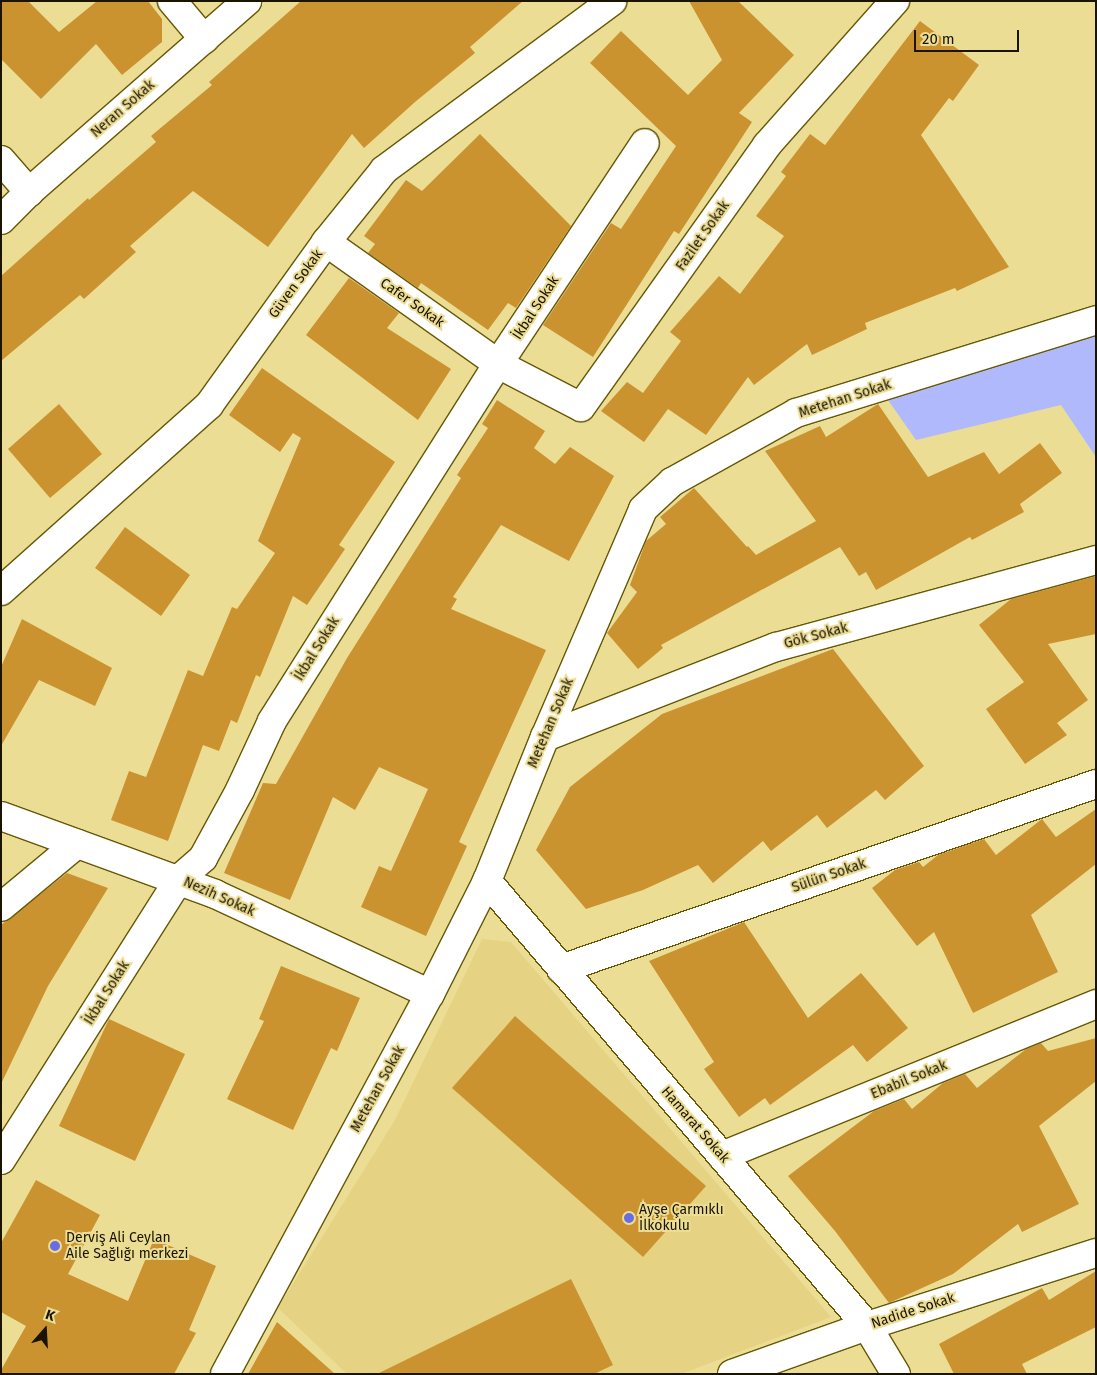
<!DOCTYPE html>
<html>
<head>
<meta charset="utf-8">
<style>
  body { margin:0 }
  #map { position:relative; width:1097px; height:1375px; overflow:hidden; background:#ecdd95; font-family:"Fira Sans",sans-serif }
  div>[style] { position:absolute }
  .built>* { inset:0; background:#e5d383 }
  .green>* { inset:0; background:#afb9fb }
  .building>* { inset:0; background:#cb9330 }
  .roads { filter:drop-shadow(1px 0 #675806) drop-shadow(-1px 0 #675806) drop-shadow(0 1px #675806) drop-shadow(0 -1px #675806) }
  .minor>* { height:28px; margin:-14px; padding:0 14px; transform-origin:14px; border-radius:14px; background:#fff }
  .dots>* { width:14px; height:14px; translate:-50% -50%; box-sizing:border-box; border:2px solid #ecdd95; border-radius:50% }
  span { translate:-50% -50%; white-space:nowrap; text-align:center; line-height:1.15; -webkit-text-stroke:4px #ecdd95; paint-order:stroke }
  .street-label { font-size:14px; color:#191300 }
  .poi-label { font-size:14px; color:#191300 }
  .left { translate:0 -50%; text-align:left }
  .frame { position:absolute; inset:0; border:2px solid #191300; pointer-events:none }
  .north { position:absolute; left:20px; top:1305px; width:50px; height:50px; -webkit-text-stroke:4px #ecdd95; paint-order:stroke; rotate:19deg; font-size:14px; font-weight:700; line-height:20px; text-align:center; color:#191300 }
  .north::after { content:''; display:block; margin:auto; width:18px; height:22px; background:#191300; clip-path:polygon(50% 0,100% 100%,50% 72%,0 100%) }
  .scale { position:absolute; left:914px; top:30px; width:105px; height:22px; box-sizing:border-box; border:2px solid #191300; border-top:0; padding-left:6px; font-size:15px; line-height:18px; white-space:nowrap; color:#191300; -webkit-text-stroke:4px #ecdd95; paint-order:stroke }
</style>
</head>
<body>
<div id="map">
  <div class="built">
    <i style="clip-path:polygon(482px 939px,511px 942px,831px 1317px,681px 1374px,347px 1374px,278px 1308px,395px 1120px)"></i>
  </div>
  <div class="green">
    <i style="clip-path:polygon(1096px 323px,1096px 457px,1061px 405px,916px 440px,888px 400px)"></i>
  </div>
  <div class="building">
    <i style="clip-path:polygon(1px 1px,28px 1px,59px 32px,97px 1px,148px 1px,162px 19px,162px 42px,122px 75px,96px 44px,41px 99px,1px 59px)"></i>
    <i style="clip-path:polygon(301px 1px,523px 1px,470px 47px,475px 53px,415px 102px,364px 148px,352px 134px,268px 247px,193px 191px,130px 246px,136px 252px,84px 299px,80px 295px,1px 361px,1px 276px,88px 198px,89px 200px,156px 142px,151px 136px,212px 85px,209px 82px)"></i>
    <i style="clip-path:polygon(689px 1px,738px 1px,794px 55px,739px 113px,752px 122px,679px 234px,674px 231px,593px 357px,543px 325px,611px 223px,621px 229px,676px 146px,590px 63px,621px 31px,688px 95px,722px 60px)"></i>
    <i style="clip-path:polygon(920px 21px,979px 65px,953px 101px,949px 98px,921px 135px,1009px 267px,957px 291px,955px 288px,865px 323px,867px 329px,812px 355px,807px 344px,754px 385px,748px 377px,706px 435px,668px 409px,644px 442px,601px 411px,627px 382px,643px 393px,681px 341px,670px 332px,719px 276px,740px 294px,784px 236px,756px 216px,786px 176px,781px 172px,810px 134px,825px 145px)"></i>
    <i style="clip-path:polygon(480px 134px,571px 226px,516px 308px,508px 303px,488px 330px,421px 283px,418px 288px,368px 253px,375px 244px,364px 236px,406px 180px,422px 191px)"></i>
    <i style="clip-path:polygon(349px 278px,399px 313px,387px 328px,451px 369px,418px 420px,306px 335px)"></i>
    <i style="clip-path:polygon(262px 368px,395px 462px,339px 545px,345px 549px,307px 605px,293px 596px,260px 677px,256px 675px,237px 723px,231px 720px,219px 751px,203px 745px,168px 841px,111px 820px,129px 771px,146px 777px,188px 670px,203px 676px,232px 607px,237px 609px,275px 553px,258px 541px,301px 438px,293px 433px,280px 452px,229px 415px)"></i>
    <i style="clip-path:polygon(497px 400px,545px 431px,534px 448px,555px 464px,570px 447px,614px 476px,569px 561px,501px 525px,453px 597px,457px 599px,451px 609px,546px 650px,459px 842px,467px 846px,426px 936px,361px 907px,379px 866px,391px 871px,428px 789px,379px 767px,355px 810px,333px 797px,290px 900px,224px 873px,263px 783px,276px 784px,347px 658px,461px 478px,457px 475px,488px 428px,482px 424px)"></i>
    <i style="clip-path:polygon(59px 404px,102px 454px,50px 498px,8px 449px)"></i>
    <i style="clip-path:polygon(878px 404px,928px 477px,984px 452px,999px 474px,1040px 443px,1062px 473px,1020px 504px,1024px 512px,972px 540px,970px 537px,876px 590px,866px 572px,859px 576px,840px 547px,661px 645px,663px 648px,638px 669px,607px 633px,637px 592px,630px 585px,646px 541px,666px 524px,660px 517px,694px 488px,747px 547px,748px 546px,756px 555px,816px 521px,765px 451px,820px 426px,826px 437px)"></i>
    <i style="clip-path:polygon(125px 527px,190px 575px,161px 616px,95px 568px)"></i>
    <i style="clip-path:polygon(1096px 576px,1096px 634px,1048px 644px,1088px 700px,1057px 723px,1067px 735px,1025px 764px,986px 709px,1024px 682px,979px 625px,1011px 599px)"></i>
    <i style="clip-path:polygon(22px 619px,112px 668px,95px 706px,39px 680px,1px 746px,1px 667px)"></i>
    <i style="clip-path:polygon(833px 649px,924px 766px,885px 800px,876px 790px,827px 828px,817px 815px,771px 851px,763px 841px,713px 883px,698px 865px,643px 890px,586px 909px,536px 850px,570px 787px,662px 714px)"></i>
    <i style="clip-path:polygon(1096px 809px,1096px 864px,1031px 915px,1058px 972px,973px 1013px,934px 932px,917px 946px,872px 888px,895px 870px,919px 862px,923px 867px,938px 855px,984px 839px,996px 855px,1042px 819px,1056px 837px)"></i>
    <i style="clip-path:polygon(67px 873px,108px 888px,48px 986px,1px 1084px,1px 925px)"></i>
    <i style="clip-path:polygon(744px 922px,808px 1018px,861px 973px,908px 1028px,867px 1062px,853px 1045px,770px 1105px,765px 1098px,739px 1117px,704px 1069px,714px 1062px,649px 961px)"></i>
    <i style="clip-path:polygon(281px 966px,360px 998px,337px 1051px,331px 1048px,293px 1130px,227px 1099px,264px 1021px,259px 1019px)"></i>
    <i style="clip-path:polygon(515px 1016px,706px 1186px,643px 1257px,452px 1088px)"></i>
    <i style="clip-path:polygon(109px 1019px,185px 1054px,135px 1161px,59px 1126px)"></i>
    <i style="clip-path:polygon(1096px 1038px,1096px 1081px,1039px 1126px,1079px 1204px,1022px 1232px,1018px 1224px,953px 1274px,889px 1303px,835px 1231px,788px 1176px,874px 1111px,904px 1099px,912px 1109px,943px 1083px,965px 1074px,977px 1088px,1026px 1049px,1041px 1043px,1048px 1051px)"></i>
    <i style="clip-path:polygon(36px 1180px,100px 1215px,68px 1274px,128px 1301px,154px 1239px,216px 1266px,189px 1330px,196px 1333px,174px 1374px,1px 1374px,1px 1370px,26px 1326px,1px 1312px,1px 1243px)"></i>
    <i style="clip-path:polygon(1096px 1271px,1096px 1327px,1022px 1364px,1027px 1374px,954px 1374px,939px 1344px,1042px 1288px,1049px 1300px)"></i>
    <i style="clip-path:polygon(571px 1279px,613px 1365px,594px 1374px,377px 1374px)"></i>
    <i style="clip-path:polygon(277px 1322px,335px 1374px,248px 1374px)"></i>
  </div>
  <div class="roads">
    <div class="minor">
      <i style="left:172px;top:1px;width:50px;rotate:49.9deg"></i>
      <i style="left:1px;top:160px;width:43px;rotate:48.8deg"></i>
      <i style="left:1px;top:220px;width:40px;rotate:-45deg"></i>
      <i style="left:29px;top:192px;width:290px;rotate:-41.2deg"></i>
      <i style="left:326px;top:242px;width:211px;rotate:35.3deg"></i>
      <i style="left:498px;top:364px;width:93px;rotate:27.4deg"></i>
      <i style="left:581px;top:407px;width:321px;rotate:-54.6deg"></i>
      <i style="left:767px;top:145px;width:193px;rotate:-48.4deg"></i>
      <i style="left:1px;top:591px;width:279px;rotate:-41.8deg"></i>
      <i style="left:209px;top:405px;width:201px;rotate:-54.3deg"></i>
      <i style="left:326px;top:242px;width:92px;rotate:-51.1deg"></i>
      <i style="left:384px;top:170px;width:284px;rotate:-36.5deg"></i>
      <i style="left:545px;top:737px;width:248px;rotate:-21.3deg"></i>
      <i style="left:776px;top:647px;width:332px;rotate:-15.2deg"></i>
      <i style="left:1px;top:816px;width:228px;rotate:20deg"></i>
      <i style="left:215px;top:894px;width:237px;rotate:24.9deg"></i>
      <i style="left:487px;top:881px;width:585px;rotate:49.5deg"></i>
      <i style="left:867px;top:1326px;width:56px;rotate:58.9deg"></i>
      <i style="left:1px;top:907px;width:99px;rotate:-39.7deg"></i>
      <i style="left:561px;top:969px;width:566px;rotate:-19.08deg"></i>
      <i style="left:722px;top:1156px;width:404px;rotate:-22.1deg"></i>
      <i style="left:1px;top:1160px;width:333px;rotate:-57.6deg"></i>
      <i style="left:179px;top:879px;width:32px;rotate:-41deg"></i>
      <i style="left:203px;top:858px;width:77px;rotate:-61.4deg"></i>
      <i style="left:240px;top:790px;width:76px;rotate:-65.1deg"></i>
      <i style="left:272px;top:721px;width:423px;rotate:-57.7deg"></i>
      <i style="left:498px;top:364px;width:265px;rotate:-56.4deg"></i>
      <i style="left:225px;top:1374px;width:432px;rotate:-61.7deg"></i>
      <i style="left:430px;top:994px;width:127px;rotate:-63.2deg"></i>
      <i style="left:487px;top:881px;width:155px;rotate:-68.1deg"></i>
      <i style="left:545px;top:737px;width:248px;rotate:-66.7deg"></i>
      <i style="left:643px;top:509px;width:40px;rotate:-43deg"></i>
      <i style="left:672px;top:482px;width:142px;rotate:-29.1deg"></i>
      <i style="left:796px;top:413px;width:314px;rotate:-17.2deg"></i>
      <i style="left:732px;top:1374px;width:143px;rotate:-19.6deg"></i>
      <i style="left:867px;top:1326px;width:240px;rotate:-17.7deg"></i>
    </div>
  </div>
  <div class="dots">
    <i style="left:629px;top:1218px;background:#686de6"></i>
    <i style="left:55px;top:1246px;background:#686de6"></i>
  </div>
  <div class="street-label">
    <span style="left:123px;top:109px;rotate:-41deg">Neran Sokak</span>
    <span style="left:703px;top:236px;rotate:-55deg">Fazilet Sokak</span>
    <span style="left:296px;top:284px;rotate:-54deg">Güven Sokak</span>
    <span style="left:412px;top:303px;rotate:35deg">Cafer Sokak</span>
    <span style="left:536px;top:308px;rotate:-57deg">İkbal Sokak</span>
    <span style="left:845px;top:399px;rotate:-18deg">Metehan Sokak</span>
    <span style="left:816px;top:636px;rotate:-15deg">Gök Sokak</span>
    <span style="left:317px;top:649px;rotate:-58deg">İkbal Sokak</span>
    <span style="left:551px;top:723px;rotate:-67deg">Metehan Sokak</span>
    <span style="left:829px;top:876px;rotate:-19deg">Sülün Sokak</span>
    <span style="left:219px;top:897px;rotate:24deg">Nezih Sokak</span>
    <span style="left:107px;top:993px;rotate:-58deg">İkbal Sokak</span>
    <span style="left:909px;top:1080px;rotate:-22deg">Ebabil Sokak</span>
    <span style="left:378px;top:1089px;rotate:-61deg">Metehan Sokak</span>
    <span style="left:695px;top:1125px;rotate:49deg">Hamarat Sokak</span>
    <span style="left:913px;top:1311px;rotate:-18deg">Nadide Sokak</span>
  </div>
  <div class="poi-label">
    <span class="left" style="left:639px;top:1218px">Ayşe Çarmıklı<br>İlkokulu</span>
    <span class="left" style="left:66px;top:1246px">Derviş Ali Ceylan<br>Aile Sağlığı merkezi</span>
  </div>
  <div class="frame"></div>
  <div class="north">K</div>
  <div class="scale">20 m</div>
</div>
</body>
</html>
